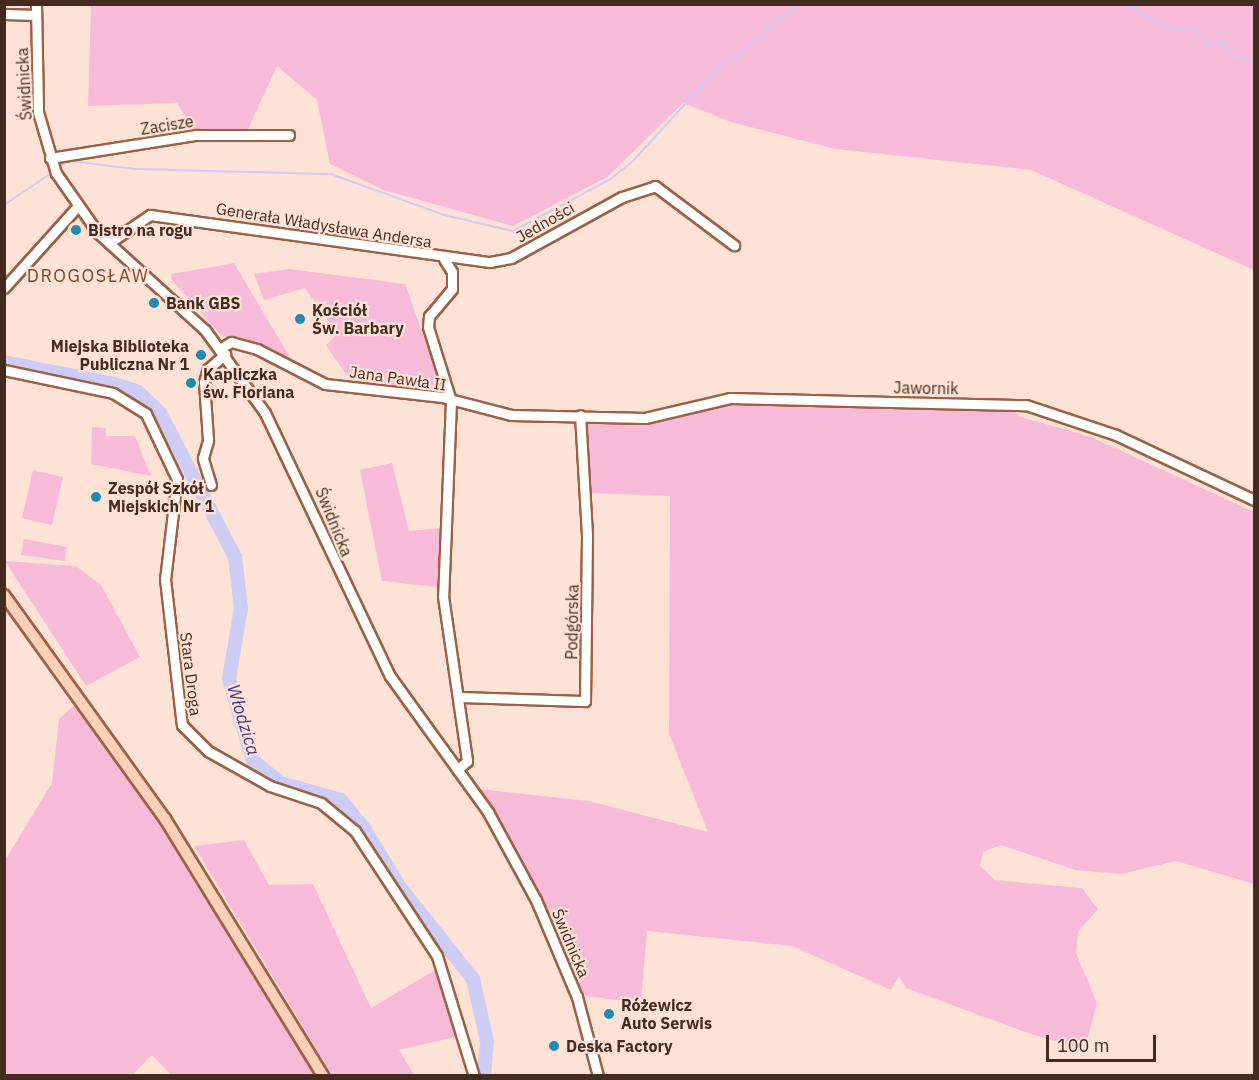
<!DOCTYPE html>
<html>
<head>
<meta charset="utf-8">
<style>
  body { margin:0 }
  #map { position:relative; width:1259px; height:1080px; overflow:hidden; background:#fee2d5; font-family:"IBM Plex Sans",sans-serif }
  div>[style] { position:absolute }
  .green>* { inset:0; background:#f8bad9 }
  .stream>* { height:2px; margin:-1px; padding:0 1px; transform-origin:1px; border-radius:1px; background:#cdccf4 }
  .river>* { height:14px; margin:-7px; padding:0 7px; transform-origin:7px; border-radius:7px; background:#cdccf4 }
  .roads { filter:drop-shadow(2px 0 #9b6144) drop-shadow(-2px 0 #9b6144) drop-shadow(0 2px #9b6144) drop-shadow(0 -2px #9b6144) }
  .minor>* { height:9px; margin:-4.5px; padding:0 4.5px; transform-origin:4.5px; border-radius:4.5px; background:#fff }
  .major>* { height:10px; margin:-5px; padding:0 5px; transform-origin:5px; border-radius:5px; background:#fed0b9 }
  .dots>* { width:16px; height:16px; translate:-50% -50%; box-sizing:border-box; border:3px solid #fee2d5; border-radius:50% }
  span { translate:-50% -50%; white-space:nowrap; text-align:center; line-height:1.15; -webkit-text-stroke:4.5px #fee2d5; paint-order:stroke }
  .street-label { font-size:16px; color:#442b1f }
  .poi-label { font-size:16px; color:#442b1f; font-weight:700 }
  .left { translate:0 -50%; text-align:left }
  .right { translate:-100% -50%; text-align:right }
  .neighbourhood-label { font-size:18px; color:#7e462a; letter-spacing:1.5px }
  .water-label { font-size:18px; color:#453884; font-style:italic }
  .frame { position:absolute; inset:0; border:6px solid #442b1f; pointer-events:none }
  .scale { position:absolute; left:1046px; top:1035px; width:110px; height:27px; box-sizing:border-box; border:3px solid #442b1f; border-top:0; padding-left:8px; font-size:18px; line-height:21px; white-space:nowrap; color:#442b1f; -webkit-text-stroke:4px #fee2d5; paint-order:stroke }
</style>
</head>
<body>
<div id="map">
  <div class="green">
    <i style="clip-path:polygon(91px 5px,1254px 5px,1254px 270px,1031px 170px,835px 149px,731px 122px,683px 103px,607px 177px,513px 226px,384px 190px,330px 164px,317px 100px,277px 66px,245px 136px,196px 135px,177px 103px,88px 106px)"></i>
    <i style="clip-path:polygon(234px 263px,292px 361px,258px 343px,221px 335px,171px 279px,171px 274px)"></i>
    <i style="clip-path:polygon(289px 269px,405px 284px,444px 393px,349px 379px,326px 345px,337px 334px,305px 288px,264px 300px,254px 274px)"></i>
    <i style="clip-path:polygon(707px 400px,1005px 403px,1021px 417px,1091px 437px,1254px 512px,1254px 884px,1176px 861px,1121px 874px,1075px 870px,1001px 845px,983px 852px,980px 866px,995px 880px,1082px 888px,1098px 909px,1078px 932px,1076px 953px,1097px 1003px,1087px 1041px,1073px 1047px,1022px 1031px,906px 988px,899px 976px,891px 990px,792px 946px,647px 931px,641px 1003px,585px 996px,538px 891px,479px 789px,589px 801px,708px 832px,669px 734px,670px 496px,585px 493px,580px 415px,645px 418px)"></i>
    <i style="clip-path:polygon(92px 427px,106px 428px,106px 436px,135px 436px,151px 476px,91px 464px)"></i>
    <i style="clip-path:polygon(392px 463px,409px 531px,441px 528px,438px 587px,382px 581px,360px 470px)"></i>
    <i style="clip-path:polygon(33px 470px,63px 477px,52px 525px,22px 518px)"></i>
    <i style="clip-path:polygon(24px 539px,67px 547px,65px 561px,21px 555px)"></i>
    <i style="clip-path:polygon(5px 561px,76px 566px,101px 585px,140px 657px,86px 686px)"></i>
    <i style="clip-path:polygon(80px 700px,165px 819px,226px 931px,319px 1075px,171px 1075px,152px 1055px,132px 1075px,5px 1075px,4px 862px,52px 783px,59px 719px)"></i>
    <i style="clip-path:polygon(244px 840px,269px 885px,313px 884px,371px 1008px,442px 966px,464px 1035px,399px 1050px,414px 1075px,332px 1075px,194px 846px)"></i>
  </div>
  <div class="stream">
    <i style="left:1125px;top:4px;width:52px;rotate:27.6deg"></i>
    <i style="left:1171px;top:28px;width:24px"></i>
    <i style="left:1195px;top:28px;width:21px;rotate:49deg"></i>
    <i style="left:1209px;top:44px;width:12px;rotate:-9deg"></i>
    <i style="left:1221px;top:42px;width:15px;rotate:53deg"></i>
    <i style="left:1230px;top:54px;width:25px;rotate:16deg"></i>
    <i style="left:57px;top:168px;width:14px;rotate:-30deg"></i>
    <i style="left:69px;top:161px;width:66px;rotate:6.9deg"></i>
    <i style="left:135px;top:169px;width:196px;rotate:1.5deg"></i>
    <i style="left:331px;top:174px;width:120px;rotate:19.9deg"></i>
    <i style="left:444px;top:215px;width:71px;rotate:13.1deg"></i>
    <i style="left:513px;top:231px;width:109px;rotate:-28deg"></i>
    <i style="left:609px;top:180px;width:31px;rotate:-38deg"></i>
    <i style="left:633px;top:161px;width:141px;rotate:-47.6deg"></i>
    <i style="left:728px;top:57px;width:6px;rotate:18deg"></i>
    <i style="left:734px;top:59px;width:84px;rotate:-40.7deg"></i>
    <i style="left:4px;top:205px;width:59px;rotate:-34deg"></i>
    <i style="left:962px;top:1076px;width:3px"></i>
  </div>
  <div class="river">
    <i style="left:4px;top:362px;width:112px;rotate:11.3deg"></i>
    <i style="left:114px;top:384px;width:25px;rotate:18deg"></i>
    <i style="left:138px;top:392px;width:30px;rotate:44deg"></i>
    <i style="left:160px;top:413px;width:162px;rotate:62.5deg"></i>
    <i style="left:235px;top:557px;width:51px;rotate:83.3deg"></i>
    <i style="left:241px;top:608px;width:72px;rotate:99.6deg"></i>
    <i style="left:229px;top:679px;width:85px;rotate:73.7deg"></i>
    <i style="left:253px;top:761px;width:36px;rotate:38deg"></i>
    <i style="left:281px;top:783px;width:62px;rotate:15.8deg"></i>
    <i style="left:341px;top:800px;width:38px;rotate:51deg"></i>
    <i style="left:365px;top:830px;width:66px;rotate:58.7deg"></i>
    <i style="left:399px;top:886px;width:119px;rotate:51.5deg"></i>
    <i style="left:473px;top:979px;width:64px;rotate:77.3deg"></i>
    <i style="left:487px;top:1041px;width:35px;rotate:95deg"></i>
  </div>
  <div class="roads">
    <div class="minor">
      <i style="left:36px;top:4px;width:108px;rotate:88.9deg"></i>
      <i style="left:38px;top:112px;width:64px;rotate:73.6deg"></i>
      <i style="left:56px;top:173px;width:73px;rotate:55deg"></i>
      <i style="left:98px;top:233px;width:144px;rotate:42.2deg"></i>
      <i style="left:205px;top:330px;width:102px;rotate:54.1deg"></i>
      <i style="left:265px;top:413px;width:291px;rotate:64.6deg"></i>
      <i style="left:390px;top:676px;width:168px;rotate:54.2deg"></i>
      <i style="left:488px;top:812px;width:100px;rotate:61.4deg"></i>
      <i style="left:536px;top:900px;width:105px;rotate:67.1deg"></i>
      <i style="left:577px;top:997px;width:82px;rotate:75.1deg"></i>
      <i style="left:4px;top:14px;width:32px;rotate:2deg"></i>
      <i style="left:50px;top:158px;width:148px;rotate:-9deg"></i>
      <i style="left:196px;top:135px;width:93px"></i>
      <i style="left:109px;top:243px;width:50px;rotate:-34.3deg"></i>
      <i style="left:150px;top:215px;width:343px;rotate:7.9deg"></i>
      <i style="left:490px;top:262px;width:21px;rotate:-11deg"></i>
      <i style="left:511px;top:258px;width:127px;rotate:-28.8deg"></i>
      <i style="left:622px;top:197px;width:35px;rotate:-18deg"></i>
      <i style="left:655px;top:186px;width:99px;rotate:36.8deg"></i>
      <i style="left:444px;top:259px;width:15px;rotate:58deg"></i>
      <i style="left:452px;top:272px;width:17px;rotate:90deg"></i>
      <i style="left:452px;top:289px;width:35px;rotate:130deg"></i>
      <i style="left:429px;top:316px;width:11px;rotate:95deg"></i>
      <i style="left:428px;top:327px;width:77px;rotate:72.7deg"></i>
      <i style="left:451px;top:401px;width:195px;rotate:92.3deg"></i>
      <i style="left:443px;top:596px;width:167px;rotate:81.7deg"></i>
      <i style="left:467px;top:761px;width:13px;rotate:138deg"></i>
      <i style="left:4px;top:288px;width:108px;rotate:-48deg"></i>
      <i style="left:221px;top:348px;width:12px;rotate:-31deg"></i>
      <i style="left:231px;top:342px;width:27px;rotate:15deg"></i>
      <i style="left:257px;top:349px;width:76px;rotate:27.2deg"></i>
      <i style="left:325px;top:384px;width:118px;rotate:6.3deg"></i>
      <i style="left:442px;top:397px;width:71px;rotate:14.6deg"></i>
      <i style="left:511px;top:415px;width:134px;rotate:1.3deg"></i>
      <i style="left:645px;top:418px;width:87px;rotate:-13.2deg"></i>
      <i style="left:730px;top:398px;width:296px;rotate:1.4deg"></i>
      <i style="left:1026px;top:405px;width:95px;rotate:18.4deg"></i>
      <i style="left:1116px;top:435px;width:153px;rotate:25.2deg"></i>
      <i style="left:4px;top:370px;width:111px;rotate:11.9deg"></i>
      <i style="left:113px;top:393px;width:39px;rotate:32deg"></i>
      <i style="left:146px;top:414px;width:72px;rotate:64.5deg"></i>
      <i style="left:177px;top:479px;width:101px;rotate:96.8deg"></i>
      <i style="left:165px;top:579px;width:147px;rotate:83.4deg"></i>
      <i style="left:182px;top:725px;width:37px;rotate:45deg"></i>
      <i style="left:208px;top:751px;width:71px;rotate:29.4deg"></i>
      <i style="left:270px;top:786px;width:54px;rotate:18.4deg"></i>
      <i style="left:321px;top:803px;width:44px;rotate:39.5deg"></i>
      <i style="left:355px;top:831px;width:149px;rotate:56.7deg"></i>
      <i style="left:437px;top:956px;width:126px;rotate:72.9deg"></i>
      <i style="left:211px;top:485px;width:28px;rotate:-107deg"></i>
      <i style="left:203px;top:458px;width:19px;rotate:-74deg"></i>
      <i style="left:208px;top:440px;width:58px;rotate:-93.9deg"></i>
      <i style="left:204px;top:382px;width:14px;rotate:-73deg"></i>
      <i style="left:208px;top:369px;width:23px;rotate:-41deg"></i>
      <i style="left:458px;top:697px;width:127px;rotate:1.8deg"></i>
      <i style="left:585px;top:701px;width:166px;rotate:-89.3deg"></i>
      <i style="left:587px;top:535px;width:120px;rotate:-93.3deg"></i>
    </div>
    <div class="major">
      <i style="left:4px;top:595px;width:276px;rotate:54.3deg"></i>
      <i style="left:165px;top:819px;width:302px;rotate:58.4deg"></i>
    </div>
  </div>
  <div class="dots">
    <i style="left:76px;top:230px;background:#1e8cb2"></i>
    <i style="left:154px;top:303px;background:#1e8cb2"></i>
    <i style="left:300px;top:319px;background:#1e8cb2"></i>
    <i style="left:201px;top:355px;background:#1e8cb2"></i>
    <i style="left:191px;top:383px;background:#1e8cb2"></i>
    <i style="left:96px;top:497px;background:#1e8cb2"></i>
    <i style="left:609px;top:1014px;background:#1e8cb2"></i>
    <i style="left:554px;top:1046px;background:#1e8cb2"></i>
  </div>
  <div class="street-label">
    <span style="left:24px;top:84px;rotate:-93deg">Świdnicka</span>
    <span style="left:167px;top:125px;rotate:-9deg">Zacisze</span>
    <span style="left:545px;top:222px;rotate:-30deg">Jedności</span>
    <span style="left:324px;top:225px;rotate:9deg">Generała Władysława Andersa</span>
    <span style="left:398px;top:378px;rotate:8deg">Jana Pawła II</span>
    <span style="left:926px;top:388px;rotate:1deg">Jawornik</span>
    <span style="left:334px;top:522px;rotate:68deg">Świdnicka</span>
    <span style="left:572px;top:622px;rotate:-89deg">Podgórska</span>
    <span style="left:191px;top:674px;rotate:83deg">Stara Droga</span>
    <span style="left:571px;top:943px;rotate:67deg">Świdnicka</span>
  </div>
  <div class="poi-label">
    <span class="left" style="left:88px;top:230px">Bistro na rogu</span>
    <span class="left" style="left:166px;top:303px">Bank GBS</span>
    <span class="left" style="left:312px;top:319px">Kościół<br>Św. Barbary</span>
    <span class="right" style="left:189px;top:355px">Miejska Biblioteka<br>Publiczna Nr 1</span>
    <span class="left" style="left:203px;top:383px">Kapliczka<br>św. Floriana</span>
    <span class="left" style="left:108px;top:497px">Zespół Szkół<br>Miejskich Nr 1</span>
    <span class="left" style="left:621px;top:1014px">Różewicz<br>Auto Serwis</span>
    <span class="left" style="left:566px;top:1046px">Deska Factory</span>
  </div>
  <div class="neighbourhood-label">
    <span style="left:88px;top:276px">DROGOSŁAW</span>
  </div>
  <div class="water-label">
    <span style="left:243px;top:720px;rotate:73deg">Włodzica</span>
  </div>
  <div class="frame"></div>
  <div class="scale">100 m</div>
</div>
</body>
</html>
